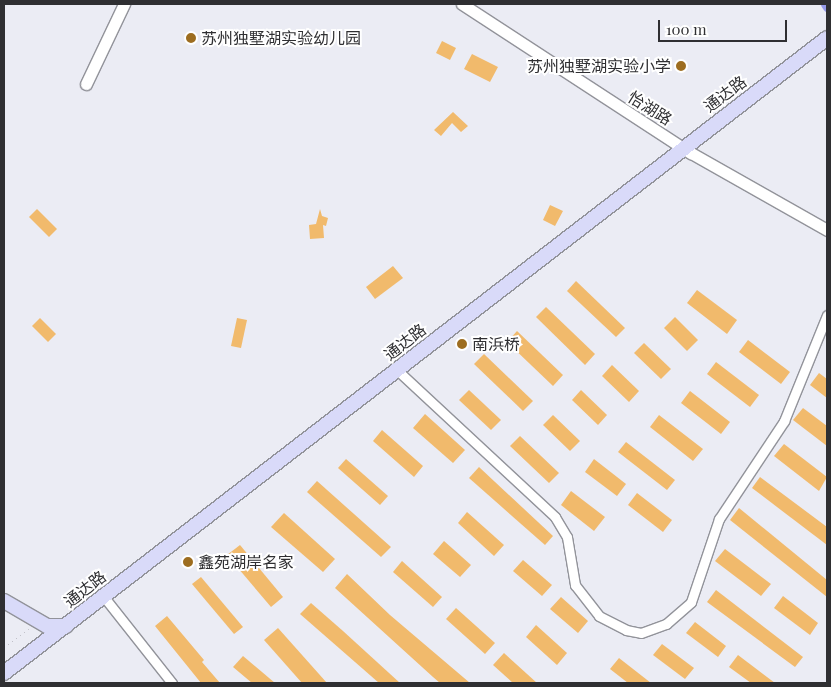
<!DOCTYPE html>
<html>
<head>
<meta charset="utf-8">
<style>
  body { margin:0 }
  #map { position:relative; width:831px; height:687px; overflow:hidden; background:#ebecf4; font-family:"Playfair Display","Noto Sans SC",serif }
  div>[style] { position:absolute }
  .canal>* { height:9px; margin:-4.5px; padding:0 4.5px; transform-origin:4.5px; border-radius:4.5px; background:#979bea }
  .building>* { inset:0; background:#f1ba6c }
  .path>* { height:1px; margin-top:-0.5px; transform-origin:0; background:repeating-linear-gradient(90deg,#b2b2b9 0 1px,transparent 0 5px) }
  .roads { filter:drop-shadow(1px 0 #92939a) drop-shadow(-1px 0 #92939a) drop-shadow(0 1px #92939a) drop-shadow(0 -1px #92939a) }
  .minor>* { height:9px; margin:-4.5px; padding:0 4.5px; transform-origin:4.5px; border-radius:4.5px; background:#fff }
  .tertiary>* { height:11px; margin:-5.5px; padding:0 5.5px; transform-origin:5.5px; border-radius:5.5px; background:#fff }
  .secondary>* { height:14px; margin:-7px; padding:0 7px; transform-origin:7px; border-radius:7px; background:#d9daf9 }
  .dots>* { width:14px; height:14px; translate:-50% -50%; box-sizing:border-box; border:2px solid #fff; border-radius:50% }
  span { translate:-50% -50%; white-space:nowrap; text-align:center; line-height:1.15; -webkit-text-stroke:4px #fff; paint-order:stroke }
  .poi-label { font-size:16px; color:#2f2f32 }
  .left { translate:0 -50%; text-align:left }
  .right { translate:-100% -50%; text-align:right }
  .street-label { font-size:16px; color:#2f2f32 }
  .frame { position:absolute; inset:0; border:5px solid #2f2f32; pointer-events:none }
  .scale { position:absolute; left:658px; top:20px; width:129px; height:22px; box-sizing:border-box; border:2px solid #2f2f32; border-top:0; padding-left:6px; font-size:15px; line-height:18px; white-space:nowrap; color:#2f2f32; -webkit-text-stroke:4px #fff; paint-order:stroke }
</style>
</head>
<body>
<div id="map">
  <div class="canal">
    <i style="left:825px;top:4px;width:4px;rotate:56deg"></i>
  </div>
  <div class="building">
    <i style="clip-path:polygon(442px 41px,456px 48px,450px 60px,436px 53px)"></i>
    <i style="clip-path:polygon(472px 54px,498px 67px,490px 82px,464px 69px)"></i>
    <i style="clip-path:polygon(453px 112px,468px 126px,461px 132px,452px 123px,441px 136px,434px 130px)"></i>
    <i style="clip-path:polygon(550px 205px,563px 211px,555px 226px,543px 220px)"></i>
    <i style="clip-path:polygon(37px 209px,57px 229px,49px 237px,29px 217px)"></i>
    <i style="clip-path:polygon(320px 209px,322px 216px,328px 218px,326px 226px,323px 225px,324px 238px,310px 239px,309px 225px,316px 224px)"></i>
    <i style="clip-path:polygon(393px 266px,403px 278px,375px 299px,366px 287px)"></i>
    <i style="clip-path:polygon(576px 281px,625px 328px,616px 337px,567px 291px)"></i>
    <i style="clip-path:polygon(697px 290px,737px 320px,727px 334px,687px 303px)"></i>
    <i style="clip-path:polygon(546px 307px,595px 354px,585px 365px,536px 317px)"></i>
    <i style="clip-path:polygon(675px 317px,698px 340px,687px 351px,664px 328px)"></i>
    <i style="clip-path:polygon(40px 318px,56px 334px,48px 342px,32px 326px)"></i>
    <i style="clip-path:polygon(237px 318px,247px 320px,241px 348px,231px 346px)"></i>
    <i style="clip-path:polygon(517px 331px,563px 375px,553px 386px,507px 342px)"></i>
    <i style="clip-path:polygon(748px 340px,790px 372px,781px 384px,739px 352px)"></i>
    <i style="clip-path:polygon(644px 343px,671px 369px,661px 379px,634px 353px)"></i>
    <i style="clip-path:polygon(484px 354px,533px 401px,523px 411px,474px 364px)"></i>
    <i style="clip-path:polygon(716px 362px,759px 395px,750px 407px,707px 374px)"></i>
    <i style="clip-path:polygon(612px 365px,639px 391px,629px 402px,602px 376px)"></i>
    <i style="clip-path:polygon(819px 373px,827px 379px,827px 398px,810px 385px)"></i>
    <i style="clip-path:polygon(469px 390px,501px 420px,491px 430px,459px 400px)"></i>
    <i style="clip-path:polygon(581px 390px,607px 415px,598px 425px,572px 400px)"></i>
    <i style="clip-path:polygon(690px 391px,730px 422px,721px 434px,681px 403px)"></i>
    <i style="clip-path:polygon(803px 408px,827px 426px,827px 446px,793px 420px)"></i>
    <i style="clip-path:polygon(425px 414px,465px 450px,453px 463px,413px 428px)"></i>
    <i style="clip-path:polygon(553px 415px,580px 441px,570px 451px,543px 425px)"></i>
    <i style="clip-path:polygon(659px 415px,703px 449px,693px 461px,650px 427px)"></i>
    <i style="clip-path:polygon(382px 430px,423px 466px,414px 477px,373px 441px)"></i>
    <i style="clip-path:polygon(520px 436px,559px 473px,549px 483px,510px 446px)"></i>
    <i style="clip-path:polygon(626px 442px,675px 480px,667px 490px,618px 452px)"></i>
    <i style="clip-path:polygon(784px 444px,827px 477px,819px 491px,774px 456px)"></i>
    <i style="clip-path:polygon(346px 459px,388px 496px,380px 505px,338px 468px)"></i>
    <i style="clip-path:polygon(594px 459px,626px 484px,617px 496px,585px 472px)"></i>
    <i style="clip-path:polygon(479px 467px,553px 536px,545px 545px,469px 478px)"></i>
    <i style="clip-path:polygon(760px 477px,827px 527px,827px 545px,752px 488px)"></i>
    <i style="clip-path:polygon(317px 481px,391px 547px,381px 557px,307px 492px)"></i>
    <i style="clip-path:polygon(571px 491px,605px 517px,594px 531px,561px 505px)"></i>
    <i style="clip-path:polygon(637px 493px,672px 520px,663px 532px,628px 505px)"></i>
    <i style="clip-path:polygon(739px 508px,827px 580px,827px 597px,730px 520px)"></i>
    <i style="clip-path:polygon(467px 512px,504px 545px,494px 556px,458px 523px)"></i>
    <i style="clip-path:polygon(284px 513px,335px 559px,323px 572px,271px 527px)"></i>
    <i style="clip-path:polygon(444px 541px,471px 565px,460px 577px,433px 554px)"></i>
    <i style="clip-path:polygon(240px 545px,283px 597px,271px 607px,227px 555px)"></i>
    <i style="clip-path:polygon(725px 549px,771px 584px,761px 596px,715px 561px)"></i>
    <i style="clip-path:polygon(523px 560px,552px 585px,542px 596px,513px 571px)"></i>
    <i style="clip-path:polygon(402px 561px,442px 597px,433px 607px,393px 572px)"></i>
    <i style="clip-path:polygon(347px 574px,390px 615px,470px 683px,440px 683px,433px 677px,335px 588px)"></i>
    <i style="clip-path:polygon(201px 577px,243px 627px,234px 634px,192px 584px)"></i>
    <i style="clip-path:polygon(716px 590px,803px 657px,795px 667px,707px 602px)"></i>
    <i style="clip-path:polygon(783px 596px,818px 623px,810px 635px,774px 608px)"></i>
    <i style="clip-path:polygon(561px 597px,588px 621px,578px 633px,550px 609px)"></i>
    <i style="clip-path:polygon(311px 603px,343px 631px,400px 683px,379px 683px,300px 614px)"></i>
    <i style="clip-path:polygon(456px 608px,495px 643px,485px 654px,446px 619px)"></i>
    <i style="clip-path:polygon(167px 616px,204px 660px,202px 662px,220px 683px,201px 683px,155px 626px)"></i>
    <i style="clip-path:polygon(695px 622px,726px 646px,718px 657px,686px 633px)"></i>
    <i style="clip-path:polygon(536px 625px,567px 653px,557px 665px,526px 637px)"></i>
    <i style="clip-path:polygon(278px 628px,327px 683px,302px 683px,264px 640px)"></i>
    <i style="clip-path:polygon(662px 644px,694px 668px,685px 679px,653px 655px)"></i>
    <i style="clip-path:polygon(504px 653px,537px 683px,513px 683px,493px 665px)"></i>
    <i style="clip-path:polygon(738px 655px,775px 683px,751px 683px,729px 667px)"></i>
    <i style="clip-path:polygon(243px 656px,275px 683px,252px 683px,233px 667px)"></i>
    <i style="clip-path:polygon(619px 658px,651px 683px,628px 683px,610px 669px)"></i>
  </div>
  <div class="path">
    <i style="left:4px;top:647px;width:31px;rotate:-37deg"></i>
  </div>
  <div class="roads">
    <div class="minor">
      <i style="left:397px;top:370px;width:216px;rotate:42.9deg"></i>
      <i style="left:555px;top:517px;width:23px;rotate:59deg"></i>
      <i style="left:567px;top:537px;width:49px;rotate:80.5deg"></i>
      <i style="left:575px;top:585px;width:39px;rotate:52deg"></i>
      <i style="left:599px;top:616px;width:30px;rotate:27deg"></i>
      <i style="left:626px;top:630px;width:15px;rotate:11deg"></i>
      <i style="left:641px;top:633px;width:27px;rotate:-20deg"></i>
      <i style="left:666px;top:624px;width:33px;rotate:-41deg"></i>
      <i style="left:691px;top:602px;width:88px;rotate:-71.4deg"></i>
      <i style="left:719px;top:519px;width:118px;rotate:-56.4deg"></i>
      <i style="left:784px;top:421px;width:114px;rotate:-67.9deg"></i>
      <i style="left:104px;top:597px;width:110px;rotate:51.7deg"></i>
    </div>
    <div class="tertiary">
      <i style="left:462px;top:4px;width:273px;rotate:33.1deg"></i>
      <i style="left:691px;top:153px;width:156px;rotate:29.5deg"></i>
      <i style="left:86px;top:84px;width:89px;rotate:-64.6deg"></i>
    </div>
    <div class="secondary">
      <i style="left:4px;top:601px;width:50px;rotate:30.2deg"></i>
      <i style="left:47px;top:626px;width:19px"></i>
      <i style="left:4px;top:673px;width:1039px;rotate:-37.65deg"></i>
    </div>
  </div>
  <div class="dots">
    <i style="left:191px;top:38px;background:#9d6d20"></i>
    <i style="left:681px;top:66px;background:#9d6d20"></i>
    <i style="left:462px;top:344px;background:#9d6d20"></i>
    <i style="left:188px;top:562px;background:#9d6d20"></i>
  </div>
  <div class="poi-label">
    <span class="left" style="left:201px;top:38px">苏州独墅湖实验幼儿园</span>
    <span class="right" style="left:671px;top:66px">苏州独墅湖实验小学</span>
    <span class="left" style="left:472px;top:344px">南浜桥</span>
    <span class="left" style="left:198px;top:562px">鑫苑湖岸名家</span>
  </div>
  <div class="street-label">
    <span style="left:725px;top:94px;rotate:-37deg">通达路</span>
    <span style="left:650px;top:108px;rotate:32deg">怡湖路</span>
    <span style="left:405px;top:342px;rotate:-38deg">通达路</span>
    <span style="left:85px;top:589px;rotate:-38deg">通达路</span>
  </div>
  <div class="frame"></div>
  <div class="scale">100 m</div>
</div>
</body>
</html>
